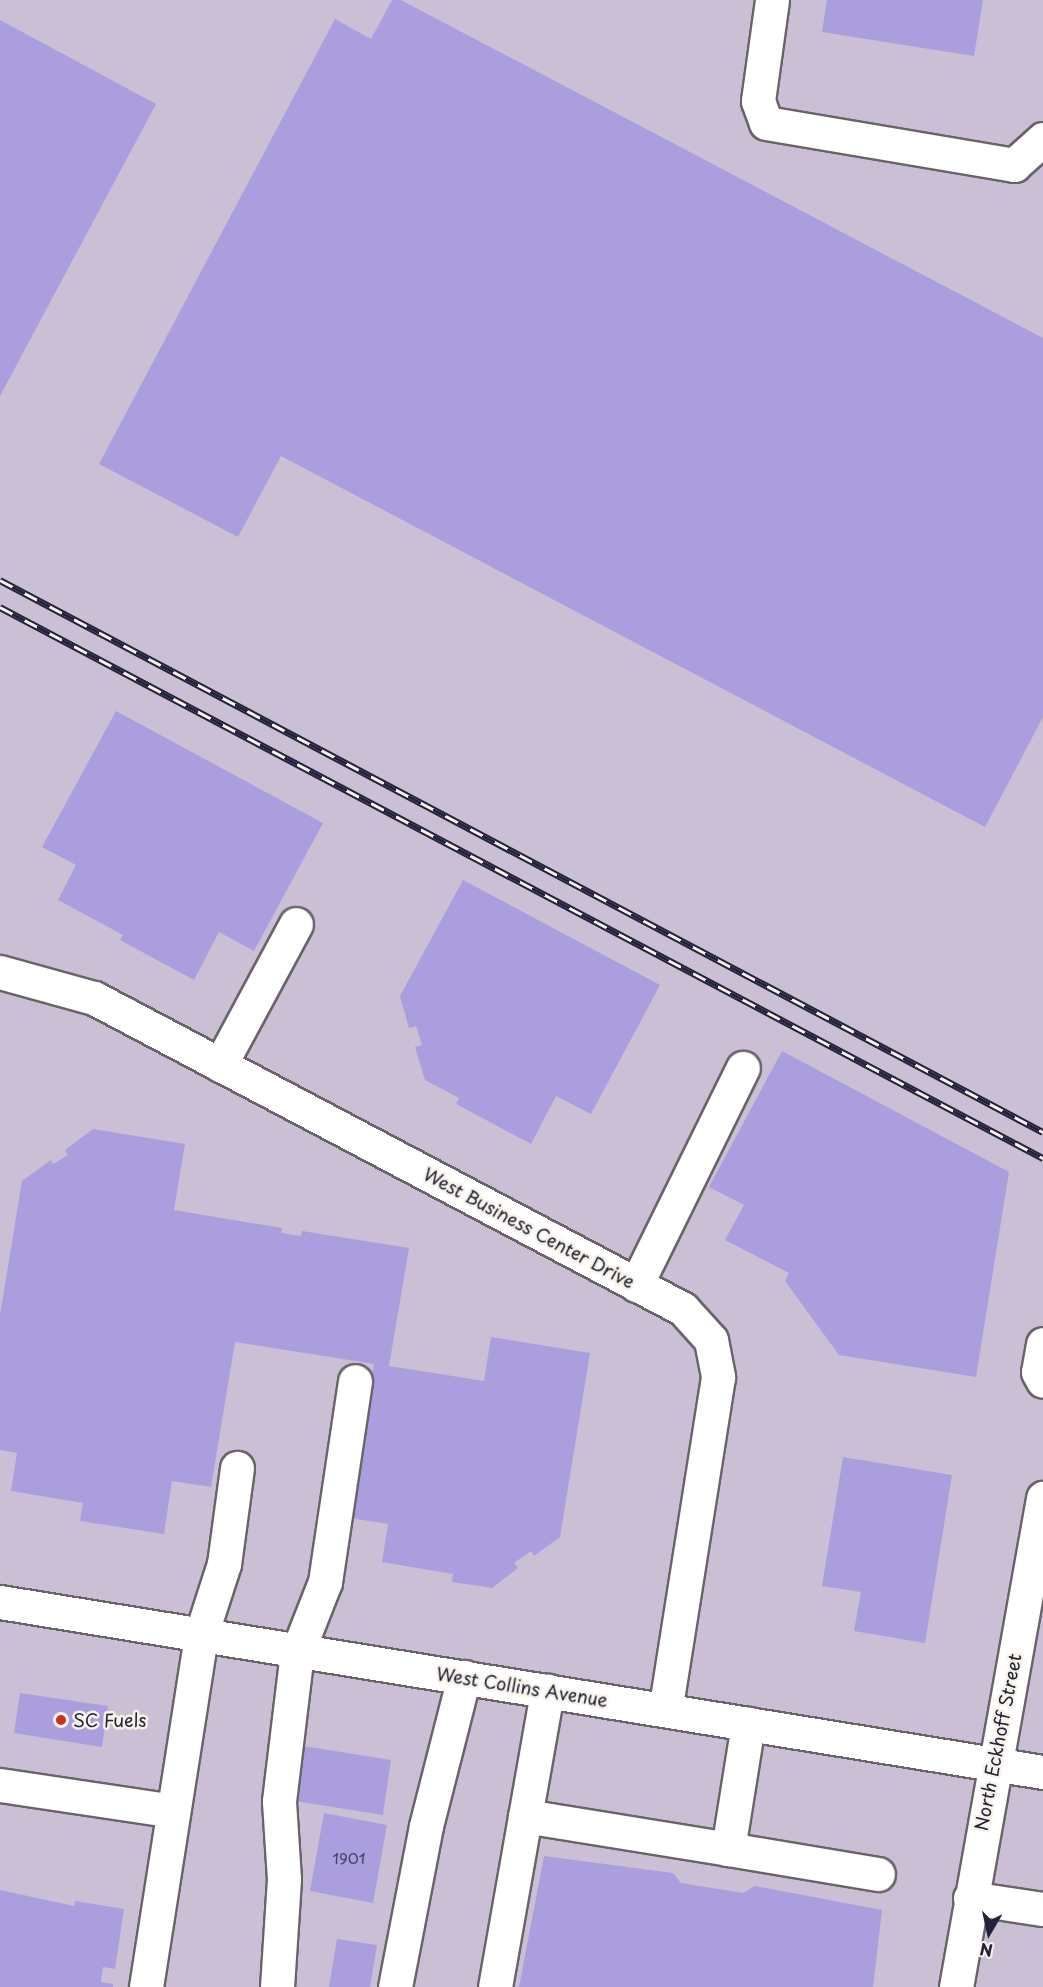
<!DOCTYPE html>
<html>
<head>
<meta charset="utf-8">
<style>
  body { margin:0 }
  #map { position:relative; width:1043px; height:1987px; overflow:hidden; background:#f0debe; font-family:"Playpen Sans",sans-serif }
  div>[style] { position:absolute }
  .industrial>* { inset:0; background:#cbbfd5 }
  .building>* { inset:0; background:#aa9edf }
  .roads { filter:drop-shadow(2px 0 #6a6469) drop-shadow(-2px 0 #6a6469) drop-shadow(0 2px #6a6469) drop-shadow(0 -2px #6a6469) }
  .minor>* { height:33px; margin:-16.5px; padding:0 16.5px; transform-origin:16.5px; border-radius:16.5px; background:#fff }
  .rail>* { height:7px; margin-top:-3.5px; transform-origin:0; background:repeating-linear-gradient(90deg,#f7f3e8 0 14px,#22223b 0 28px); box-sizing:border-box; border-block:2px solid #22223b }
  .dots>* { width:16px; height:16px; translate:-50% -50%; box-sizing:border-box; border:3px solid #f7f3e8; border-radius:50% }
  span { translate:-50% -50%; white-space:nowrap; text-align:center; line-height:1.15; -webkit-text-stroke:5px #f7f3e8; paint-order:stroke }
  .number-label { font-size:15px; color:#444164 }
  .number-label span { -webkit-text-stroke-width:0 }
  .street-label { font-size:18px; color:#22223b }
  .poi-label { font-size:18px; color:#22223b }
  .left { translate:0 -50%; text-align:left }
  .north { position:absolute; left:959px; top:1903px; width:60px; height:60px; -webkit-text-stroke:4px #f7f3e8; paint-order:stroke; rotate:189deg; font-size:16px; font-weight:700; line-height:24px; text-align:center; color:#22223b }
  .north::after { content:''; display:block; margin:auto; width:21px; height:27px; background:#22223b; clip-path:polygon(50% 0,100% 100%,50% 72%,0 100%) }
</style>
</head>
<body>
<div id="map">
  <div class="industrial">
    <i style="clip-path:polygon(0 0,1043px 0,1043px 1987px,0 1987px)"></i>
  </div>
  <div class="building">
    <i style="clip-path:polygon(392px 0,401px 0,1043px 338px,1043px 717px,985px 827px,281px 456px,238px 537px,99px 464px,335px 19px,371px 39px)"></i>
    <i style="clip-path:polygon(827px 0,983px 0,974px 56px,822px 32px)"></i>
    <i style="clip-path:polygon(0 20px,156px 104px,0 396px)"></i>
    <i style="clip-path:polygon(116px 711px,323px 823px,254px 951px,219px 932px,194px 980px,120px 940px,123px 935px,58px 900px,76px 865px,42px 847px)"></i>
    <i style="clip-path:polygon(463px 880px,660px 985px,591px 1114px,556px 1096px,531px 1144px,456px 1104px,459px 1098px,425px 1080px,415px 1047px,422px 1045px,416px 1026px,409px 1028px,400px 996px)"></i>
    <i style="clip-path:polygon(782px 1051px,1009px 1172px,976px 1377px,839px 1355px,785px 1281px,789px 1273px,725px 1240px,744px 1205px,709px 1187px)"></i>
    <i style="clip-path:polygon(93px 1129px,185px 1144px,174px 1210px,282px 1228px,281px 1233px,301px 1236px,302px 1231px,409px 1248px,389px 1366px,484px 1381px,491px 1337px,590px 1353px,560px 1537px,534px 1556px,531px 1551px,514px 1563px,518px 1568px,492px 1588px,452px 1582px,453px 1574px,382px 1562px,388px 1524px,350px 1518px,374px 1364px,235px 1342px,211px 1487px,172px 1481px,164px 1534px,80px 1521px,83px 1503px,11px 1491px,17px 1453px,0 1450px,0 1315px,22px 1181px,51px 1160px,53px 1164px,68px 1155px,65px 1150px)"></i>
    <i style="clip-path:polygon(843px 1457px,952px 1475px,925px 1643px,854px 1631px,861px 1592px,822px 1586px)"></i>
    <i style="clip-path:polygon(20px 1693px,108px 1706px,102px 1747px,14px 1733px)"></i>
    <i style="clip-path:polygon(303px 1746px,391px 1760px,383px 1815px,295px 1801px)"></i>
    <i style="clip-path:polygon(324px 1813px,387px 1825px,373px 1903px,310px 1891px)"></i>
    <i style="clip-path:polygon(544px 1856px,673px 1873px,681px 1883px,743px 1893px,755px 1886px,882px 1910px,873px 1987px,519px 1987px)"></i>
    <i style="clip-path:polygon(0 1890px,74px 1906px,75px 1901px,124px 1909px,115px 1969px,103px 1967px,101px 1982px,113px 1984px,113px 1987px,0 1987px)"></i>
    <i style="clip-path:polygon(337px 1939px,377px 1945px,370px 1987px,329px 1987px)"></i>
  </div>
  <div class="roads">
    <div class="minor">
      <i style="left:772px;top:0;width:102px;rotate:97.9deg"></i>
      <i style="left:758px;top:101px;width:23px;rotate:70deg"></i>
      <i style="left:766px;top:123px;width:252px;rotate:9.6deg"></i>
      <i style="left:1014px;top:165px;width:39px;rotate:-42deg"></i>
      <i style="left:0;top:972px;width:98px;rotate:15.5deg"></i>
      <i style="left:94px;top:998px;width:666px;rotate:27.83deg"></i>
      <i style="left:683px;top:1309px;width:42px;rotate:47.9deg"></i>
      <i style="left:711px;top:1340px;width:38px;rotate:79deg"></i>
      <i style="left:718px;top:1377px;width:337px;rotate:99deg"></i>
      <i style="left:220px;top:1065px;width:160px;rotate:-61.7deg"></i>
      <i style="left:636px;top:1285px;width:242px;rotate:-63.8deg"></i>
      <i style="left:1043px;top:1344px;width:28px;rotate:100deg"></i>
      <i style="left:1038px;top:1372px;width:10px;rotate:61deg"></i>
      <i style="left:0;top:1602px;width:1057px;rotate:9.26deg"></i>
      <i style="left:0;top:1785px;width:175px;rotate:8.5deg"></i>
      <i style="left:525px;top:1816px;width:206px;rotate:9.2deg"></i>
      <i style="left:728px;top:1849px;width:127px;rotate:-80.9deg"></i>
      <i style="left:728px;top:1849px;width:152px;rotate:9.5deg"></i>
      <i style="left:970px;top:1898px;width:74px;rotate:8.6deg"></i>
      <i style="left:146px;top:1987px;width:356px;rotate:-81.1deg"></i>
      <i style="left:201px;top:1635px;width:75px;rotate:-72.1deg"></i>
      <i style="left:224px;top:1564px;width:97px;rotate:-82.3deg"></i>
      <i style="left:277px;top:1987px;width:108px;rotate:-86.3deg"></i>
      <i style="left:284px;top:1879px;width:78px;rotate:-93.7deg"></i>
      <i style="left:279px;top:1801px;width:149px;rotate:-83.1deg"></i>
      <i style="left:297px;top:1653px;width:76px;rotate:-68.5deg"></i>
      <i style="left:325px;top:1582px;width:203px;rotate:-81.5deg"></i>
      <i style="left:395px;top:1987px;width:164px;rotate:-79.1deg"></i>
      <i style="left:426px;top:1826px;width:154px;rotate:-75.7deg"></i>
      <i style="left:495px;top:1987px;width:301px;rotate:-80deg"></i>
      <i style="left:956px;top:1987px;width:497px;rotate:-79.9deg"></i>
    </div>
  </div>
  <div class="rail">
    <i style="left:0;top:580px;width:1180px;rotate:27.89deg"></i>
    <i style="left:0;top:607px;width:1180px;rotate:27.85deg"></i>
  </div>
  <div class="dots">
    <i style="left:61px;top:1720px;background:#c8321e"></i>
  </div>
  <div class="number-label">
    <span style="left:349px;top:1858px">1901</span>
  </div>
  <div class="street-label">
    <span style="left:529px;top:1228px;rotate:28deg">West Business Center Drive</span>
    <span style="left:522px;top:1687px;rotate:9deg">West Collins Avenue</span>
    <span style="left:998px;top:1742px;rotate:-79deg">North Eckhoff Street</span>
  </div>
  <div class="poi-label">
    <span class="left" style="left:73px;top:1720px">SC Fuels</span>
  </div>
  <div class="north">N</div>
</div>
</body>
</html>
